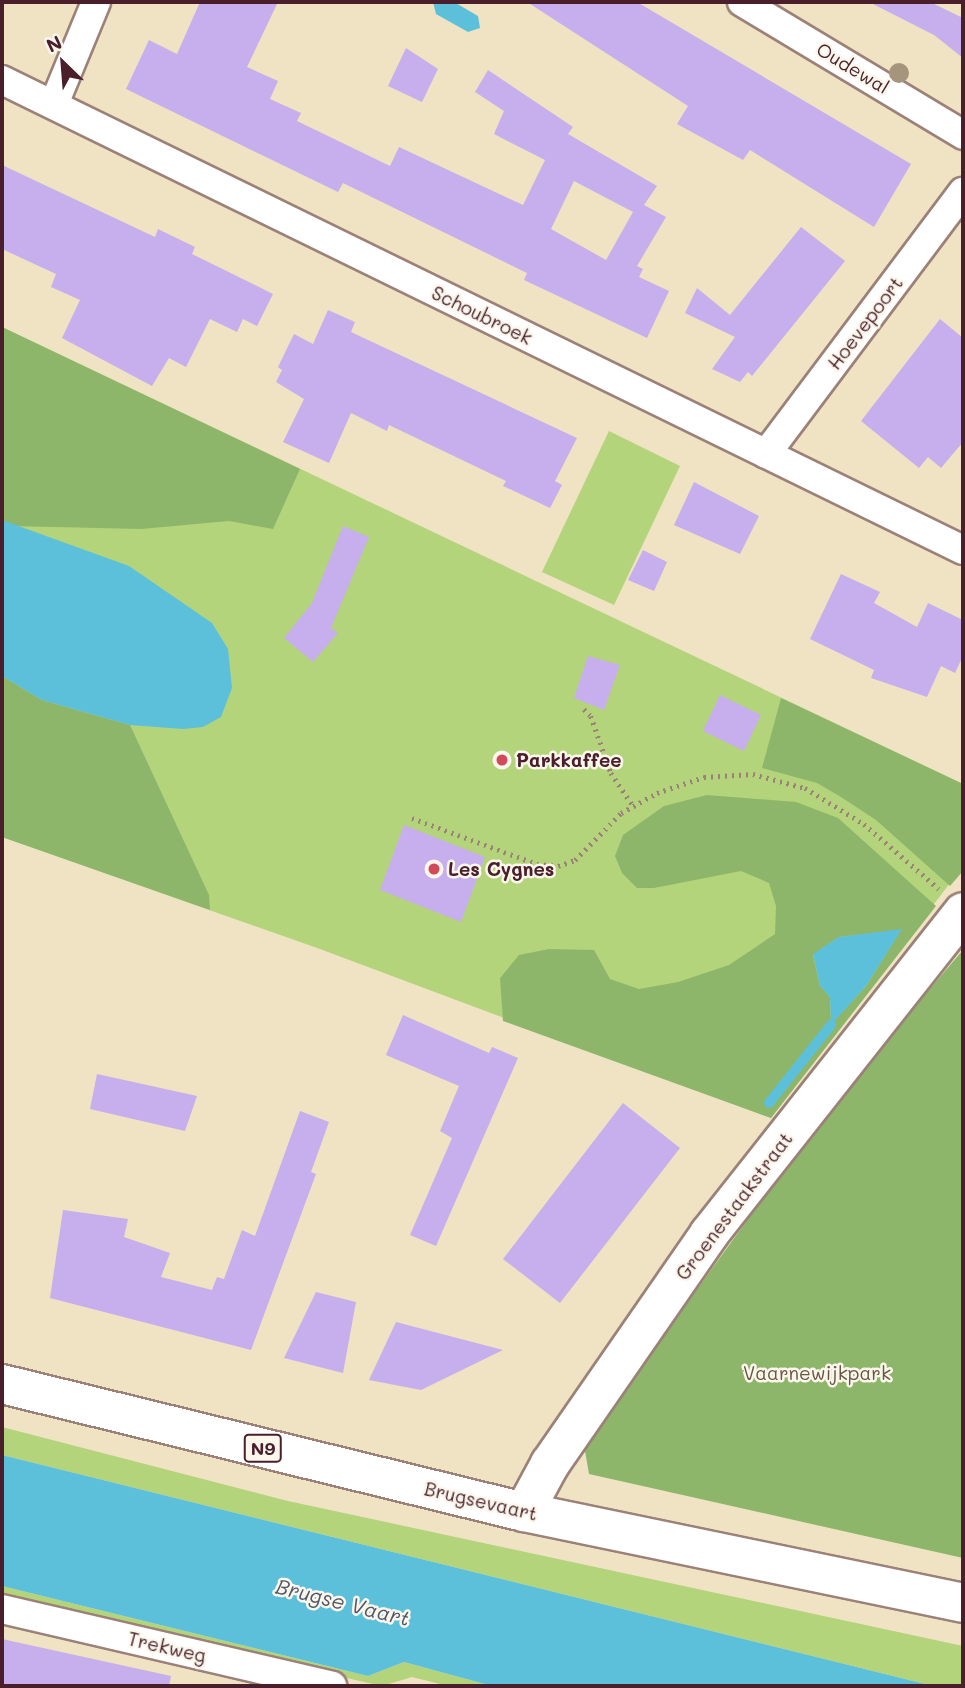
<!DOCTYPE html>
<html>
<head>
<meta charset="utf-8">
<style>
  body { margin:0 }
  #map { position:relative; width:965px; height:1688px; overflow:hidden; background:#efe3c4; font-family:Mali,sans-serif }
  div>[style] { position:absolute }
  .green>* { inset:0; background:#b3d47b }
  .forest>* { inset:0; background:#8eb66b }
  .water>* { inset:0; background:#5dc0db }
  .stream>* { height:10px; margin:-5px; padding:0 5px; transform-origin:5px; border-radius:5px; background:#5dc0db }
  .building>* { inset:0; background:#c7aeed }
  .path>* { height:4.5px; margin-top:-2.25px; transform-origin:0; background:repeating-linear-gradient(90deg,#9c8178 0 2px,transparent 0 7px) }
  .roads { filter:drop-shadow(2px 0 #9c8178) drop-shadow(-2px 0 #9c8178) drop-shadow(0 2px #9c8178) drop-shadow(0 -2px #9c8178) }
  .street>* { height:28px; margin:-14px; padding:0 14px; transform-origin:14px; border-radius:14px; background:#fff }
  .secondary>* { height:38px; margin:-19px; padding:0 19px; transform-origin:19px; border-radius:19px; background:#fff }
  .primary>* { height:38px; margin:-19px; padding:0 19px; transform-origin:19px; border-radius:19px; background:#fff }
  .trees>* { width:20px; height:20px; margin:-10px; border-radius:50%; background:#a6957d }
  .dots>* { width:19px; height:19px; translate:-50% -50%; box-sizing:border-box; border:4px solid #fbf7ec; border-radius:50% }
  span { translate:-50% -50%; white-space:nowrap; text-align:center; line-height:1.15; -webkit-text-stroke:5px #fbf7ec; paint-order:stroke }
  .shield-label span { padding:2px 5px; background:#fbf7ec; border:2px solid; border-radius:5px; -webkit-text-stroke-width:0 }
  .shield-label { font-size:18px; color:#4a1f2b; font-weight:700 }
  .street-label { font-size:19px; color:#4a1f2b }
  .poi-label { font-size:19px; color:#4a1f2b; font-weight:700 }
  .left { translate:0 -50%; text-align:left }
  .park-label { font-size:19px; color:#6a5543 }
  .water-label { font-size:21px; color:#515769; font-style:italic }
  .frame { position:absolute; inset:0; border:4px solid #4a1f2b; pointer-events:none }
  .north { position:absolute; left:28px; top:28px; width:70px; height:70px; -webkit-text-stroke:5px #fbf7ec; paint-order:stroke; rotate:335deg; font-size:19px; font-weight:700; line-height:28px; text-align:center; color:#4a1f2b }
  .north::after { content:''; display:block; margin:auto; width:24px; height:32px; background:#4a1f2b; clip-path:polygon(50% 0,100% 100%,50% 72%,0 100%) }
</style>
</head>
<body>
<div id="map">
  <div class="green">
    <i style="clip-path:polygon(2px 327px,963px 784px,963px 866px,771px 1118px,320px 949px,2px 837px)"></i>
    <i style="clip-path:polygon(609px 431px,680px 466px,614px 605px,542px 572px)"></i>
    <i style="clip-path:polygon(2px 1427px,288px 1501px,963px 1646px,963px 1686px,933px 1686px,2px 1455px)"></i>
    <i style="clip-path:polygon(2px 1586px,368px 1676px,404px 1662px,492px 1686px,448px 1686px,412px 1677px,382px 1686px,2px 1600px)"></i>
  </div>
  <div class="forest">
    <i style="clip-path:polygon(2px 327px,300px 469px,273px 529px,229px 521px,141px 529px,11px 526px,2px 520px)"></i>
    <i style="clip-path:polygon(2px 676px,42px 700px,130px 725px,209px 895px,210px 910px,2px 837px)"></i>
    <i style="clip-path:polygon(781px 698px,963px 784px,963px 871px,950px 886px,876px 820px,841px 797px,817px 783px,762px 768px)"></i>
    <i style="clip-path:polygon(evenodd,707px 795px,796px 802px,838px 818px,936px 906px,771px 1118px,503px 1021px,500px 978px,519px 955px,549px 949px,594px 950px,610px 979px,639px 989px,678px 982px,729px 965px,775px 934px,776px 906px,769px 883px,741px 871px,654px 888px,637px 888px,622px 873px,615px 856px,623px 835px,664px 806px,707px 795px,901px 930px,866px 986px,831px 1024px,830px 997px,820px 986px,813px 955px,839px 937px,901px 930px)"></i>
    <i style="clip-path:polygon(963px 950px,963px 1558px,589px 1474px,584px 1445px,833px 1102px)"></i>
  </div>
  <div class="water">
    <i style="clip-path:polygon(433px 2px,454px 2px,478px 16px,480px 28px,468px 32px,436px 14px)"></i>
    <i style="clip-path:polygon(2px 520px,129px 566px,212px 623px,228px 649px,232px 688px,221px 717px,203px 727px,183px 729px,130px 725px,42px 700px,2px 676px)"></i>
    <i style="clip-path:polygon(902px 929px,866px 986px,831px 1025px,830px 997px,820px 986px,813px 954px,839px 937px)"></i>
    <i style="clip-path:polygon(2px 1455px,933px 1686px,492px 1686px,404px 1662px,368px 1676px,2px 1586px)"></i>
  </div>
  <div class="stream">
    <i style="left:769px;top:1103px;width:100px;rotate:-51.5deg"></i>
  </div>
  <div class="building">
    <i style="clip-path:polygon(evenodd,200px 2px,278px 2px,247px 67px,278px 81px,270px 99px,301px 113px,297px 121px,390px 166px,399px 147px,523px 205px,545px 160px,494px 134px,504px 111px,475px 92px,488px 70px,573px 127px,568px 134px,657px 186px,644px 205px,666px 217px,637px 266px,643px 269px,639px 277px,669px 291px,647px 338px,524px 280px,527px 273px,343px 183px,338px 192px,126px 89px,149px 40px,177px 54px,200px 2px,574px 181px,633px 212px,606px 260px,551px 229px,574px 181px)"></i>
    <i style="clip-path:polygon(527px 2px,637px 2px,911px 164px,874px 227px,750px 150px,743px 160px,677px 124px,688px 106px)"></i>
    <i style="clip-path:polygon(869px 2px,930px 2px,963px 18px,963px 58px,934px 35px)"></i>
    <i style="clip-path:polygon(406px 48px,438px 69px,422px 102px,388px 86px)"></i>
    <i style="clip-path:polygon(2px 165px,155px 237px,158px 229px,195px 247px,192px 254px,273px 294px,257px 326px,243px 319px,237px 332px,210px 319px,186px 367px,169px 358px,152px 386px,62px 338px,80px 300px,51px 287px,56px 274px,2px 249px)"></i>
    <i style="clip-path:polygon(801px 227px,845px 261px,752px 376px,748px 372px,740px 382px,712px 369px,735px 337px,685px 313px,697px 288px,730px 315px)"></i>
    <i style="clip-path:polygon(328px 310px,355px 322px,351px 332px,577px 438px,555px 481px,562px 485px,550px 508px,503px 486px,506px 481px,389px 425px,387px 431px,351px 413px,329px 463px,283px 442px,304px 399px,276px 382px,282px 370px,278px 367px,294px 334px,313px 344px)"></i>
    <i style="clip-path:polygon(940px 319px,963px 338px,963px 442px,941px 468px,928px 457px,919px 468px,861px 421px)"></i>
    <i style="clip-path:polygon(694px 482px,759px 516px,740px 554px,674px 525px)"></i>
    <i style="clip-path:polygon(343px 526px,369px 537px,331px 628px,338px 633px,313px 662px,284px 638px,312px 603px)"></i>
    <i style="clip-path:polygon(643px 550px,667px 562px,654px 591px,628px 580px)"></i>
    <i style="clip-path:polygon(841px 574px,880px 592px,874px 603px,917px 627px,928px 603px,963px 620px,963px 656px,955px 673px,941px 666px,927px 697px,871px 678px,874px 670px,810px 639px)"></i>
    <i style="clip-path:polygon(588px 656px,620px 665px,604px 710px,574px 698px)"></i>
    <i style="clip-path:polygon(720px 695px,761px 715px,744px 751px,703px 731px)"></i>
    <i style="clip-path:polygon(404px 825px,485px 857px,461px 922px,380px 890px)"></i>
    <i style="clip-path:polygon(403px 1015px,489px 1053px,492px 1047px,518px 1058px,436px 1246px,410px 1235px,452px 1138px,440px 1131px,459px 1086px,386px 1055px)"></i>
    <i style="clip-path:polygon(97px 1074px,197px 1096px,185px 1131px,90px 1109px)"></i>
    <i style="clip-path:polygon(623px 1103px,680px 1148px,560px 1303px,503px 1259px)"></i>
    <i style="clip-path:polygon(300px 1111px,329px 1122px,311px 1172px,316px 1174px,251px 1350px,50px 1298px,63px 1210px,128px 1219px,124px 1237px,170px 1253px,161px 1277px,212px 1290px,217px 1277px,224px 1279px,242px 1230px,255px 1236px)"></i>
    <i style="clip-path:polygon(316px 1292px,356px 1302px,343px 1373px,284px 1358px)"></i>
    <i style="clip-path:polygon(396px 1322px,503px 1350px,421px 1390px,369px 1380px)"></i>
    <i style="clip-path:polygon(2px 1639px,171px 1676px,169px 1686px,2px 1686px)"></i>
  </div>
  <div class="path">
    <i style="left:584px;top:709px;width:10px;rotate:45deg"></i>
    <i style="left:591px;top:716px;width:60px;rotate:70.7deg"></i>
    <i style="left:611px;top:773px;width:40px;rotate:56deg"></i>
    <i style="left:412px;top:818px;width:133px;rotate:20.2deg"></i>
    <i style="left:537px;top:864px;width:21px;rotate:5deg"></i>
    <i style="left:558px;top:866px;width:18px;rotate:-19deg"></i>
    <i style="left:575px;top:860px;width:66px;rotate:-45.6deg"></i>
    <i style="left:621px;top:813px;width:41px;rotate:-29.1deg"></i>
    <i style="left:657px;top:793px;width:50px;rotate:-18.8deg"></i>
    <i style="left:704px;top:777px;width:49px;rotate:-3.5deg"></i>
    <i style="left:753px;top:774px;width:54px;rotate:15.1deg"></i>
    <i style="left:805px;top:788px;width:69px;rotate:31.4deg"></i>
    <i style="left:864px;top:824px;width:99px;rotate:40.9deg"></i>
  </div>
  <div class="roads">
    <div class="street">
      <i style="left:742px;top:2px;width:258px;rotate:31deg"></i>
      <i style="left:2px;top:80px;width:1070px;rotate:26.06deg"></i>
      <i style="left:54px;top:104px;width:110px;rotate:-67.6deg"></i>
      <i style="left:766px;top:454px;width:328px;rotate:-53.1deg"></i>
      <i style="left:2px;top:1609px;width:339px;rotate:13.1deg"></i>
    </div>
    <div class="secondary">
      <i style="left:524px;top:1512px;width:55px;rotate:-61.6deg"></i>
      <i style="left:550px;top:1464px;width:280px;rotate:-55.3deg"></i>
      <i style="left:709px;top:1234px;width:410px;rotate:-51.7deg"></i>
    </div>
    <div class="primary">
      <i style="left:2px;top:1384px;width:537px;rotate:13.78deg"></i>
      <i style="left:524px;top:1512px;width:448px;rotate:11.7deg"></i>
    </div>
  </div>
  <div class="trees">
    <i style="left:899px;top:73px"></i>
  </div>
  <div class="dots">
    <i style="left:502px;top:760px;background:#d1495b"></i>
    <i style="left:434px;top:869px;background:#d1495b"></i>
  </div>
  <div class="shield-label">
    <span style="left:263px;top:1448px">N9</span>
  </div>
  <div class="street-label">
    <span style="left:853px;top:68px;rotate:31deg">Oudewal</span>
    <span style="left:482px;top:315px;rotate:26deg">Schoubroek</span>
    <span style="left:865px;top:323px;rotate:-53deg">Hoevepoort</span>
    <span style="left:734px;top:1206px;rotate:-53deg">Groenestaakstraat</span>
    <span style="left:481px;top:1501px;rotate:13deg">Brugsevaart</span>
    <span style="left:167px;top:1647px;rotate:13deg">Trekweg</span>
  </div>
  <div class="poi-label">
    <span class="left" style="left:516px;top:760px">Parkkaffee</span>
    <span class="left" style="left:448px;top:869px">Les Cygnes</span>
  </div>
  <div class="park-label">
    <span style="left:817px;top:1373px">Vaarnewijkpark</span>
  </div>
  <div class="water-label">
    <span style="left:343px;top:1602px;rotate:14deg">Brugse Vaart</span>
  </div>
  <div class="frame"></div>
  <div class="north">N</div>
</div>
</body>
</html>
